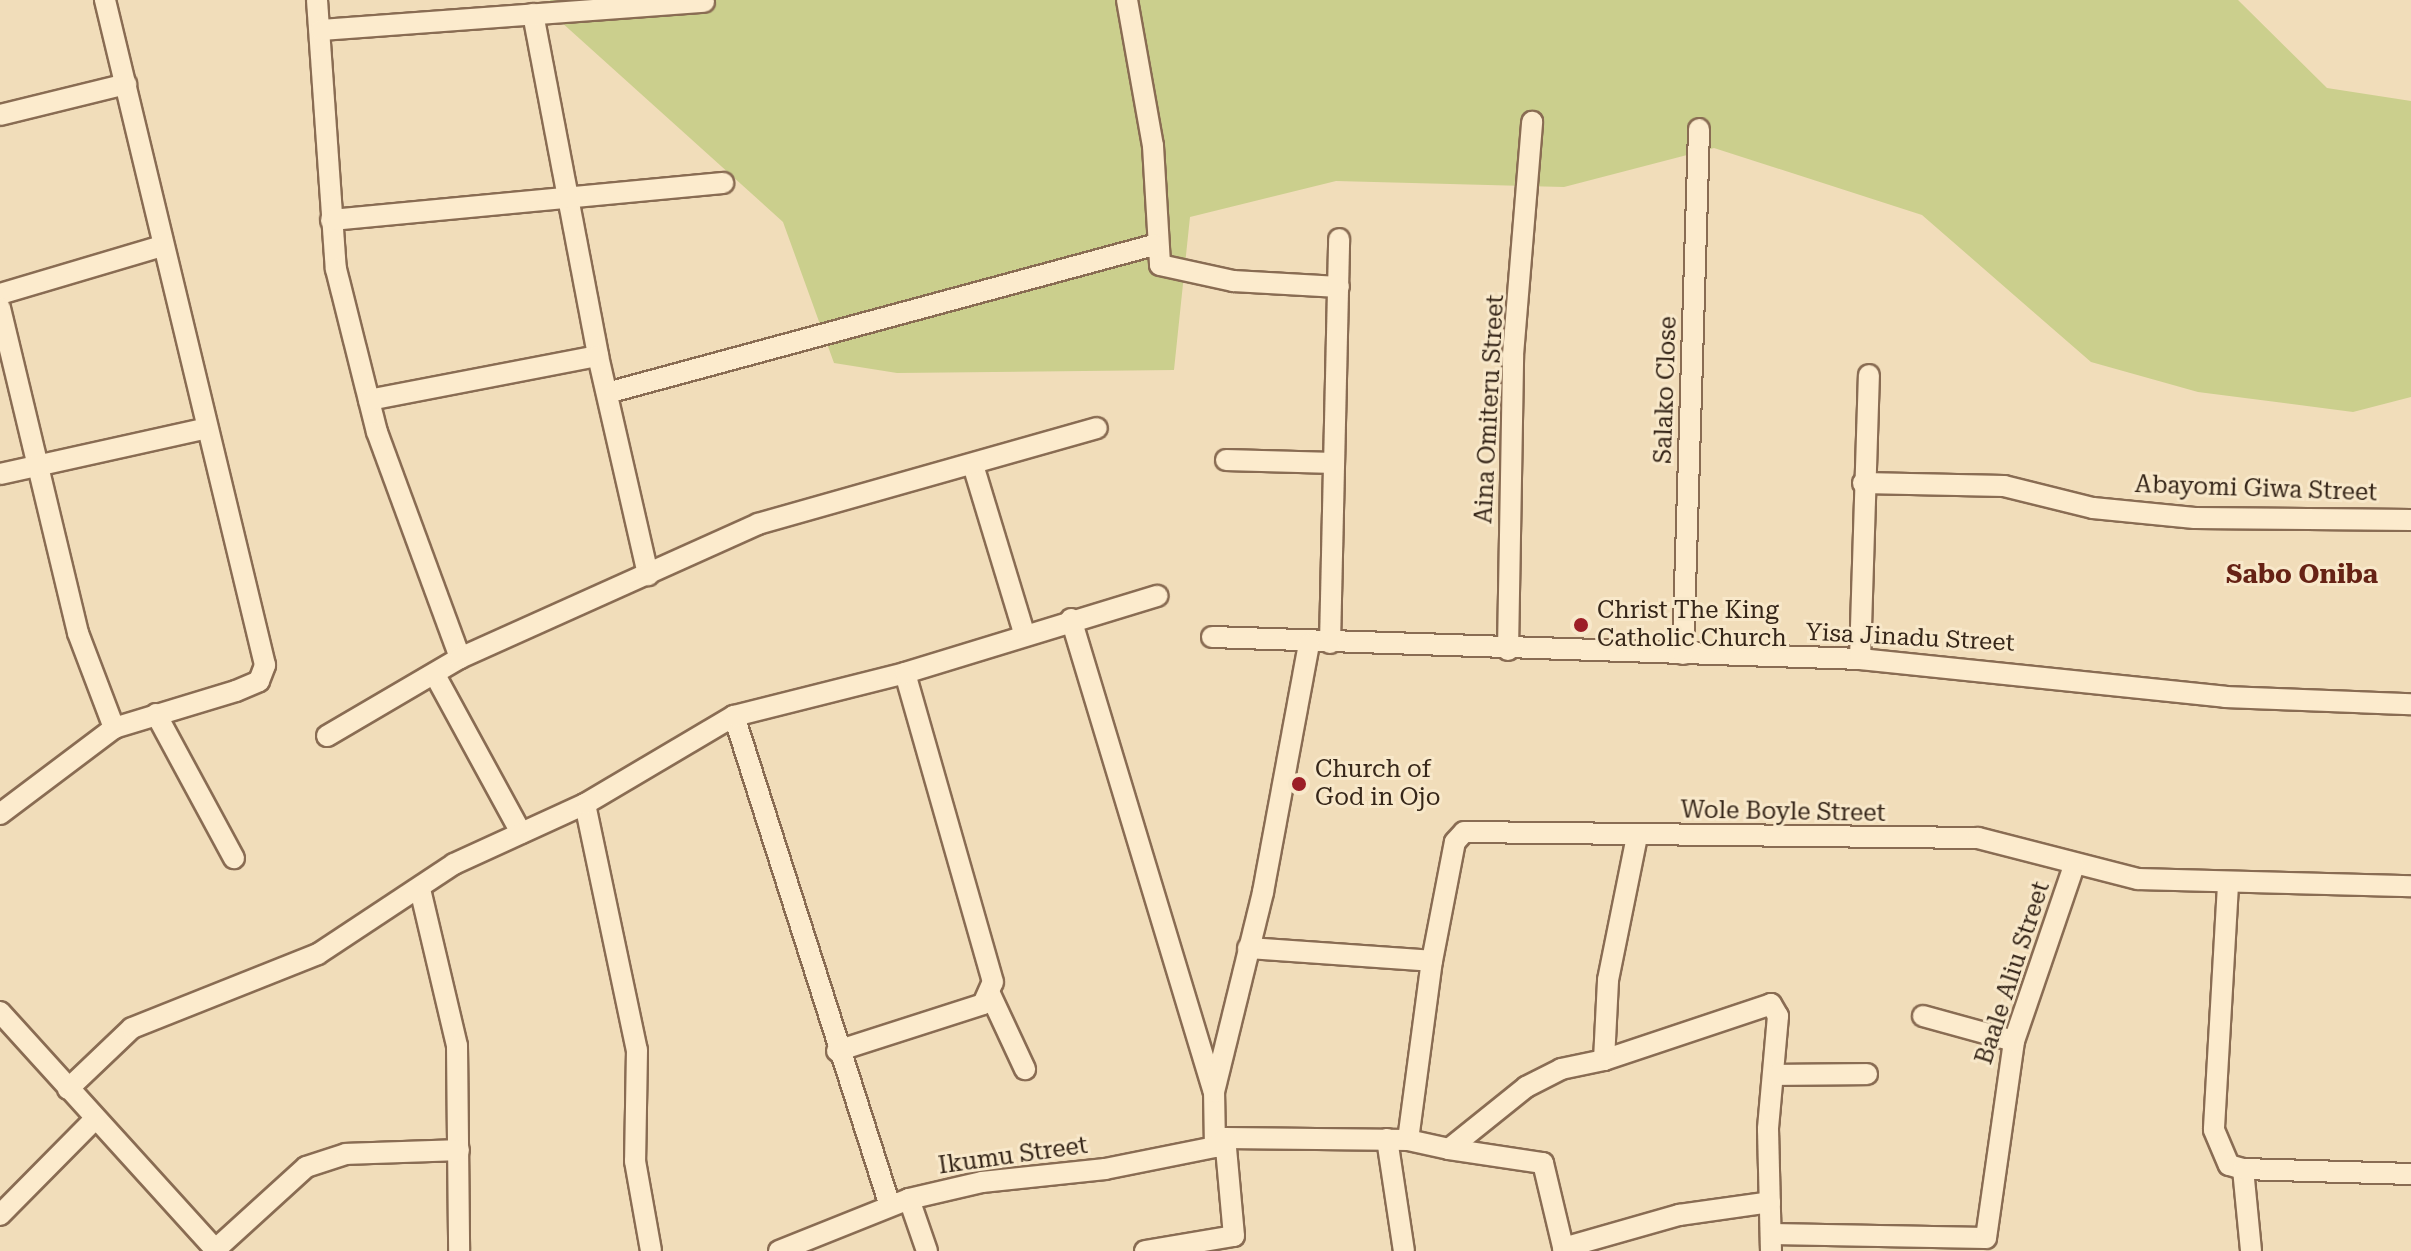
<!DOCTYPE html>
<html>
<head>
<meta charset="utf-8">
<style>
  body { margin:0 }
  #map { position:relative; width:2411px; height:1251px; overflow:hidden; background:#f1ddba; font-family:"Roboto Serif",serif }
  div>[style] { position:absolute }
  .green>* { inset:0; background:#cbcf8d }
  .roads { filter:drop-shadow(2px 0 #896c53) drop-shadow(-2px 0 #896c53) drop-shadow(0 2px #896c53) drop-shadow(0 -2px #896c53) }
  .minor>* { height:20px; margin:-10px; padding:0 10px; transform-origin:10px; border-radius:10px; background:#fcebcd }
  .dots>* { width:22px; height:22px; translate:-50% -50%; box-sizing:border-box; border:4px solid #f8e8ca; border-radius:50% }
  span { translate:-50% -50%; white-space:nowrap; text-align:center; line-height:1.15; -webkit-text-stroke:6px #f8e8ca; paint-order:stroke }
  .street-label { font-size:24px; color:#362619 }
  .poi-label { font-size:24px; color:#362619 }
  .left { translate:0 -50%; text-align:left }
  .neighbourhood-label { font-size:26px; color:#662215; font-weight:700 }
</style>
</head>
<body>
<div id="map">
  <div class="green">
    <i style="clip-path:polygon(550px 0,2238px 0,2327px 88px,2411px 101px,2411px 397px,2353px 412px,2198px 392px,2091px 362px,1922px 215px,1714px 148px,1564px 187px,1336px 181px,1190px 217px,1174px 370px,897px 373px,834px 363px,783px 222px,560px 21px)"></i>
  </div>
  <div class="roads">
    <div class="minor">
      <i style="left:317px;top:0;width:270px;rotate:86deg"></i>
      <i style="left:336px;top:269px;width:168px;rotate:75.9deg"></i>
      <i style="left:377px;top:432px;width:241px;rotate:69.8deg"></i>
      <i style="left:1127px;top:0;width:148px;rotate:79.9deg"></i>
      <i style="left:1153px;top:146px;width:119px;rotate:86.6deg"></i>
      <i style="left:1160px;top:265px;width:75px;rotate:12.4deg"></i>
      <i style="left:1233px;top:281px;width:106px;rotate:3.2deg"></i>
      <i style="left:533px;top:14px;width:348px;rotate:79.2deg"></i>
      <i style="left:321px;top:30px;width:384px;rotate:-4.2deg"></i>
      <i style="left:0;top:115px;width:130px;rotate:-13.8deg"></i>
      <i style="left:331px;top:220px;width:394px;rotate:-5.4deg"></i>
      <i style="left:0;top:294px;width:169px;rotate:-16.5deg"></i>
      <i style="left:0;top:308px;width:334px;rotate:76.5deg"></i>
      <i style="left:78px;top:633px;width:102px;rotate:69.2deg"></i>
      <i style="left:607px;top:393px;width:567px;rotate:-15.14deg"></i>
      <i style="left:369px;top:400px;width:233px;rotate:-10.9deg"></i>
      <i style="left:598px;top:356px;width:225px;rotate:77.1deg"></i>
      <i style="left:1226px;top:460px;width:108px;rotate:1.6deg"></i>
      <i style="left:973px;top:465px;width:176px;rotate:73.1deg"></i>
      <i style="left:0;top:474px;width:212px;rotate:-12.5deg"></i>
      <i style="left:1863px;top:483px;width:141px;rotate:1.2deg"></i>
      <i style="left:2004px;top:486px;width:92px;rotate:13.9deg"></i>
      <i style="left:2093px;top:508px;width:102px;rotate:5.6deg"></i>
      <i style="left:2195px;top:518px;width:216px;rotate:0.5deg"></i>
      <i style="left:1071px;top:619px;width:492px;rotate:73.2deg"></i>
      <i style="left:1212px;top:637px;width:648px;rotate:1.94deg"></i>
      <i style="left:1860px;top:659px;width:367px;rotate:5.9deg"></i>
      <i style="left:2225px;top:697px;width:186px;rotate:2.2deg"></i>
      <i style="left:1330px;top:643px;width:404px;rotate:-88.7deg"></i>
      <i style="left:1508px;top:650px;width:295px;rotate:-89deg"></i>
      <i style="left:1513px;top:355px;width:234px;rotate:-85.3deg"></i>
      <i style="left:1683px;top:654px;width:525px;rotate:-88.25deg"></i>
      <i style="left:1860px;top:659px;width:284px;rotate:-88.2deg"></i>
      <i style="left:435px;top:675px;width:180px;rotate:61.4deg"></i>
      <i style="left:156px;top:714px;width:164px;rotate:61.6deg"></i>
      <i style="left:734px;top:716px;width:514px;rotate:72.34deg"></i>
      <i style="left:327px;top:736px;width:154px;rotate:-30.4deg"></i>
      <i style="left:460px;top:658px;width:327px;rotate:-24.2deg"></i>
      <i style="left:758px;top:524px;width:352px;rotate:-15.8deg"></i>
      <i style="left:585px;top:804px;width:251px;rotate:78.1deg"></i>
      <i style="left:637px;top:1050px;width:111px;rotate:91deg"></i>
      <i style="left:635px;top:1161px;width:91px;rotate:79.9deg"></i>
      <i style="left:0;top:814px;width:143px;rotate:-37deg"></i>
      <i style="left:114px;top:728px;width:127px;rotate:-16.9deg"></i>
      <i style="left:236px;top:691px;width:25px;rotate:-23deg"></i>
      <i style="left:259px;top:681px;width:17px;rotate:-69deg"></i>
      <i style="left:265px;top:665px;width:684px;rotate:-103.53deg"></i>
      <i style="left:2228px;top:885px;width:245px;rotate:93.3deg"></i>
      <i style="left:2214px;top:1130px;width:38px;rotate:67deg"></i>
      <i style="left:2229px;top:1165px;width:15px;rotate:16deg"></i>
      <i style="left:2243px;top:1169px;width:82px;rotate:84.4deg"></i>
      <i style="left:420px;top:889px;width:161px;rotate:76.7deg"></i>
      <i style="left:457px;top:1046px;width:205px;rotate:89.4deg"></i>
      <i style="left:1248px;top:948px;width:184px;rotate:4deg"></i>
      <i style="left:990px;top:994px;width:83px;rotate:65deg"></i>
      <i style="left:0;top:1012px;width:323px;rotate:47.8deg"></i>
      <i style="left:1923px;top:1016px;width:94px;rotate:15.4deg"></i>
      <i style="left:837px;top:1051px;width:153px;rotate:-17.8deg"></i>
      <i style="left:983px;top:1004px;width:24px;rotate:-66deg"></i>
      <i style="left:993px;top:982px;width:321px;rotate:-105.9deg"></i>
      <i style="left:1604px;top:1060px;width:176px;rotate:-18.5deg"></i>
      <i style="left:1771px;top:1004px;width:14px;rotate:60deg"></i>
      <i style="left:1778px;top:1016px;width:113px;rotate:95.1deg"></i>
      <i style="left:1768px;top:1129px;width:122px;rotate:88.6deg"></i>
      <i style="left:1777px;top:1075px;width:90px;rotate:-0.6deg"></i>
      <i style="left:68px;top:1089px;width:88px;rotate:-43.6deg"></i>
      <i style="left:132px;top:1028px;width:200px;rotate:-21.7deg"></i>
      <i style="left:318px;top:954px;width:163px;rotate:-33.5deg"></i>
      <i style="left:454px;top:864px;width:144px;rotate:-24.6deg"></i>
      <i style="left:585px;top:804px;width:173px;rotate:-30.6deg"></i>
      <i style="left:734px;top:716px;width:176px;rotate:-14.1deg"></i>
      <i style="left:905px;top:673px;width:264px;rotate:-17deg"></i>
      <i style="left:1387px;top:1139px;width:113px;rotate:81.4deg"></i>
      <i style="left:1408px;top:1140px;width:181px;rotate:-82.4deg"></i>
      <i style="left:1432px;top:961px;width:121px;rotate:-79.1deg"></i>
      <i style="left:1455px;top:842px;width:13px;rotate:-48deg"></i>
      <i style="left:1464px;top:832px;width:514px;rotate:0.67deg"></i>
      <i style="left:1978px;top:838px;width:165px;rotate:14.4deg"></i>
      <i style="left:2138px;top:879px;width:273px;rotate:1.5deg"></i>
      <i style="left:1215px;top:1147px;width:55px;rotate:-91deg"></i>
      <i style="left:1214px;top:1092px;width:206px;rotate:-76.2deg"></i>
      <i style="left:1263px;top:892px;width:252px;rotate:-79.5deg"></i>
      <i style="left:1449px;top:1149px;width:95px;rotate:8.5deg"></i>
      <i style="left:1543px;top:1163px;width:90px;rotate:76.6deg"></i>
      <i style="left:2243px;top:1169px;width:168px;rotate:1.7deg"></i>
      <i style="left:909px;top:1199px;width:55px;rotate:70.9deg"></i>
      <i style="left:0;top:1215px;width:136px;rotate:-45.3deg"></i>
      <i style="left:1772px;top:1234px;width:214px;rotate:1.1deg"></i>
      <i style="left:1986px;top:1238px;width:199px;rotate:-81.9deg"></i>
      <i style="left:2014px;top:1041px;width:185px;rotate:-71.1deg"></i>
      <i style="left:1563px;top:1248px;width:121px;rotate:-15.9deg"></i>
      <i style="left:1679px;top:1215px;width:92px;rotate:-8.1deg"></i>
      <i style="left:216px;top:1249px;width:122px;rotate:-42.3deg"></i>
      <i style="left:306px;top:1167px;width:42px;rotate:-18deg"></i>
      <i style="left:346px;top:1154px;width:113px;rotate:-2deg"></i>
      <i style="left:779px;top:1251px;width:140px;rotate:-21.8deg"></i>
      <i style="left:909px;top:1199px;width:75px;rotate:-13.1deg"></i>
      <i style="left:982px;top:1182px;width:124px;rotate:-6deg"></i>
      <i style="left:1105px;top:1169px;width:112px;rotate:-11.3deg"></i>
      <i style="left:1215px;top:1147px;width:13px;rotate:-42deg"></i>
      <i style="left:1225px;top:1138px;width:183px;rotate:0.6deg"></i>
      <i style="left:1408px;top:1140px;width:42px;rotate:12.4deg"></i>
      <i style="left:1449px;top:1149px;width:99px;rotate:-38.8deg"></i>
      <i style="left:1526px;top:1087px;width:39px;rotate:-27deg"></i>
      <i style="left:1561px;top:1069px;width:44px;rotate:-11.8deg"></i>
      <i style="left:1604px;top:1060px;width:80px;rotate:-87.1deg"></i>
      <i style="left:1608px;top:980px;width:147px;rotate:-78.6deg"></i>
      <i style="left:1145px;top:1251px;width:90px;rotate:-9.6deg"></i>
      <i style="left:1234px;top:1236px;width:98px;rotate:-95.2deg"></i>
    </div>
  </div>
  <div class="dots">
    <i style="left:1581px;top:625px;background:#9c1e27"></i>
    <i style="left:1299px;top:784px;background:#9c1e27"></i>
  </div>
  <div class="street-label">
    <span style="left:1666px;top:390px;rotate:-88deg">Salako Close</span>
    <span style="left:1490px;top:409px;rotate:-87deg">Aina Omiteru Street</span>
    <span style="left:2256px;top:489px;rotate:2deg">Abayomi Giwa Street</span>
    <span style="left:1910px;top:638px;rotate:3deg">Yisa Jinadu Street</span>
    <span style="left:1783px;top:812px;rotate:1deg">Wole Boyle Street</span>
    <span style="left:2013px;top:973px;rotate:-72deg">Baale Aliu Street</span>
    <span style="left:1013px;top:1156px;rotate:-8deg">Ikumu Street</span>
  </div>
  <div class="poi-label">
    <span class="left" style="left:1597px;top:625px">Christ The King<br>Catholic Church</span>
    <span class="left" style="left:1315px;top:784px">Church of<br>God in Ojo</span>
  </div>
  <div class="neighbourhood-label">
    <span style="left:2302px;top:575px">Sabo Oniba</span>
  </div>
</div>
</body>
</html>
